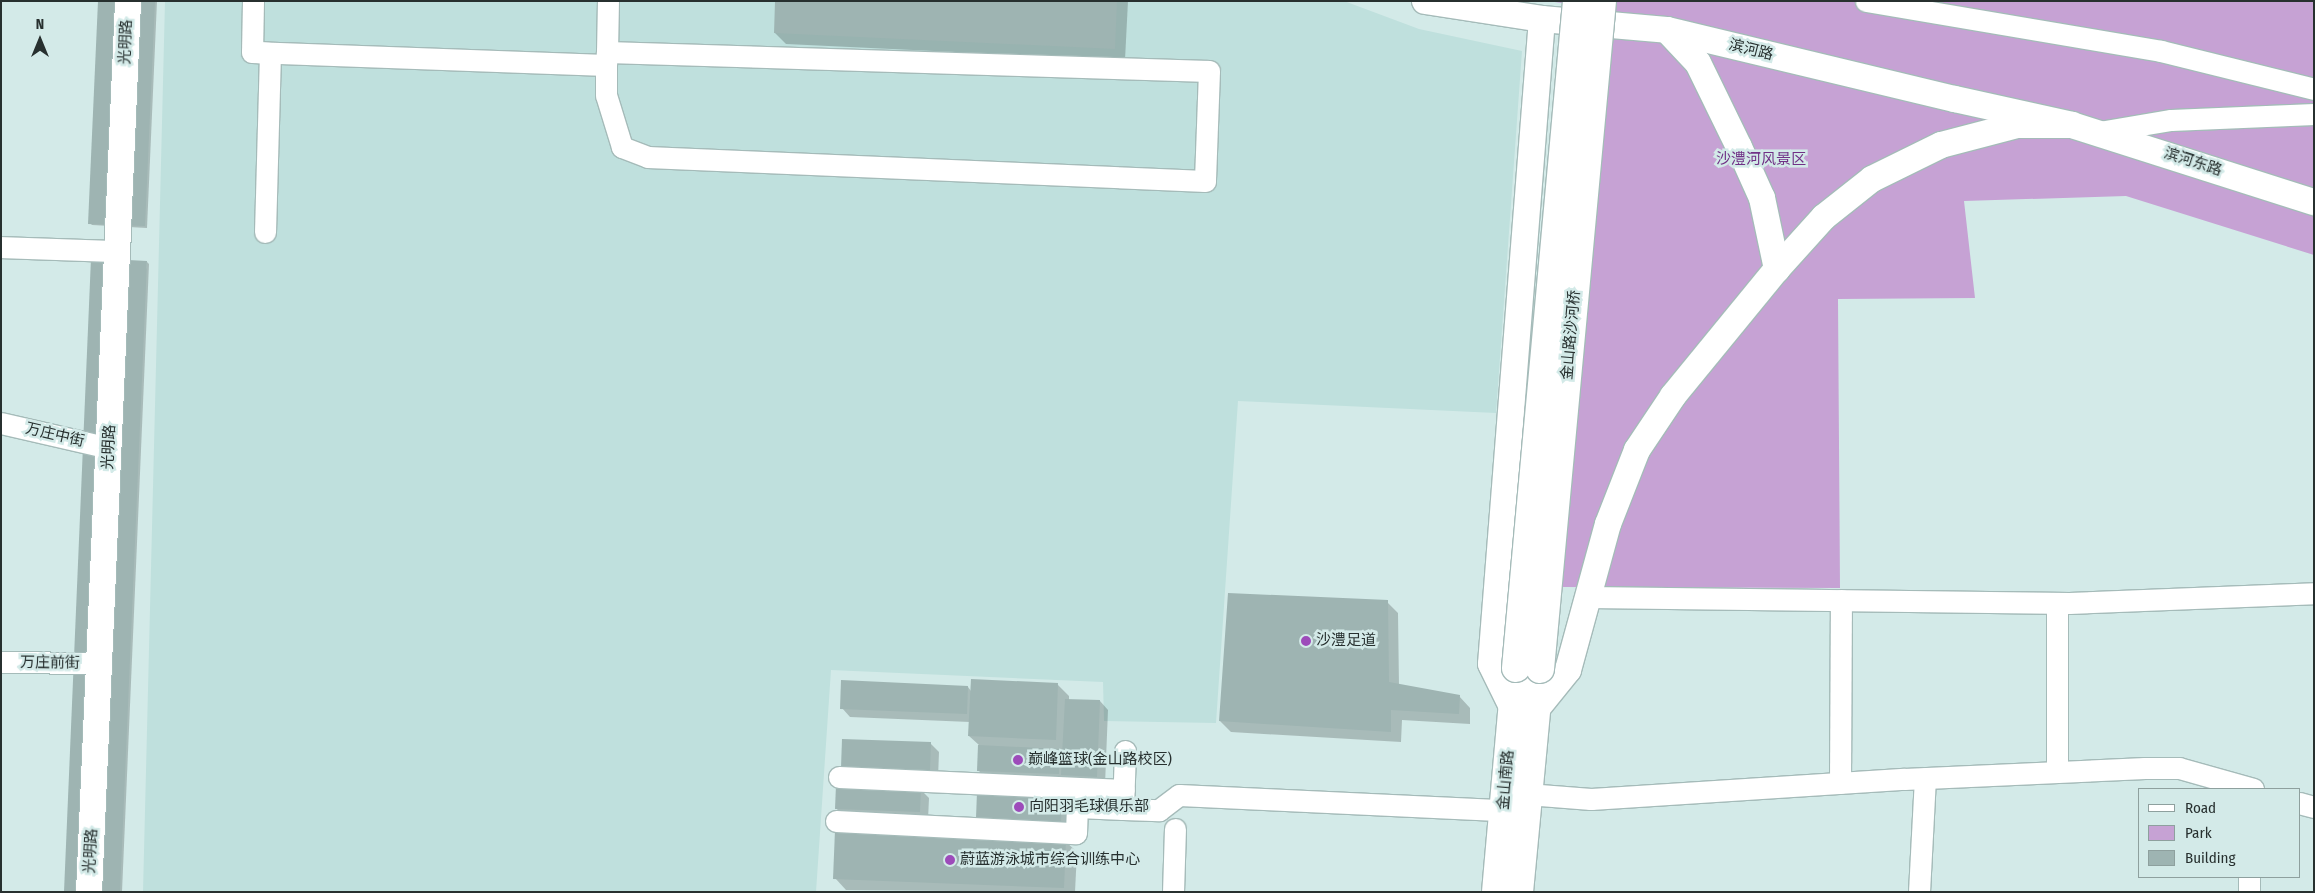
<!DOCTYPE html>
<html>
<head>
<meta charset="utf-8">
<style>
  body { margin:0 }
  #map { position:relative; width:2315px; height:893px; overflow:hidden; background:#d3eae8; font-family:"Fira Sans Condensed","Noto Sans SC",sans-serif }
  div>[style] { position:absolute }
  .built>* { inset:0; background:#bfe0dd }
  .green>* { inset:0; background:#c6a2d4 }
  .shadow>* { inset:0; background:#0003 }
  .building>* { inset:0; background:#9eb4b2 }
  .roads { filter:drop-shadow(1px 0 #a5bbb9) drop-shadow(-1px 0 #a5bbb9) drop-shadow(0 1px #a5bbb9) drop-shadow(0 -1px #a5bbb9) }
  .minor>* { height:21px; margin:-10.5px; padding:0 10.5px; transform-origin:10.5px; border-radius:10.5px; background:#fff }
  .tertiary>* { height:26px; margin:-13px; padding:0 13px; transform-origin:13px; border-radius:13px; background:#fff }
  .secondary>* { height:28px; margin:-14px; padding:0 14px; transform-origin:14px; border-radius:14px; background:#fff }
  .bridges { filter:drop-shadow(1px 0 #a5bbb9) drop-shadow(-1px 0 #a5bbb9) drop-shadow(0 1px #a5bbb9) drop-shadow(0 -1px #a5bbb9) }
  .secondary-bridge>* { height:28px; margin:-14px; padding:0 14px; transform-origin:14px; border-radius:14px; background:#fff }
  .dots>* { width:14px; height:14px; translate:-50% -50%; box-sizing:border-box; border:2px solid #d3eae8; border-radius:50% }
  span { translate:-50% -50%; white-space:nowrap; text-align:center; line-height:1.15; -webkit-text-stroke:5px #d3eae8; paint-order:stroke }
  .street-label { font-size:15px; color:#27302f }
  .park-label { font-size:15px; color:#703186 }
  .poi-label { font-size:15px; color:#27302f }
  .left { translate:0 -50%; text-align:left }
  .frame { position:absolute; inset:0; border:2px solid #27302f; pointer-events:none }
  .legend { position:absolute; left:2138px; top:788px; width:162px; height:90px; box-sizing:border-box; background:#d3eae8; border:1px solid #8ea09e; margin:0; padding:6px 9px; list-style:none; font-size:15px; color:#27302f }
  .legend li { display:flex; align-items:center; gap:10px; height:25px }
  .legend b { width:25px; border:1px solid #8ea09e }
  .north { position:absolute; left:15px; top:15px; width:50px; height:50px; -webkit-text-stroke:4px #d3eae8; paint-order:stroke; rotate:0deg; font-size:14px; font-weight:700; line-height:20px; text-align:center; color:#27302f }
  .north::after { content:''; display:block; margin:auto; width:18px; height:22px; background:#27302f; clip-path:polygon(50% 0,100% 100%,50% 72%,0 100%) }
</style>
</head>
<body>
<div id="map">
  <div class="built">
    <i style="clip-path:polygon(165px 1px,1344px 1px,1419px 29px,1522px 51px,1496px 413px,1238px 401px,1216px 723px,1104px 721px,1103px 682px,831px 670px,816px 892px,143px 892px)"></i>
  </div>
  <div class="green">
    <i style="clip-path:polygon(1547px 1px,2314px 1px,2314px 255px,2126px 196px,1964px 201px,1975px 298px,1838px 299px,1840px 588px,1562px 587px,1615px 10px)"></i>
  </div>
  <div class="shadow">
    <i style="clip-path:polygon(99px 1px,157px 1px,147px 228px,92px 225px,90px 223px)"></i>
    <i style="clip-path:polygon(777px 1px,1128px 1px,1125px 60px,786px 44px,775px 33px)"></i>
    <i style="clip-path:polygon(147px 262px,149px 264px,122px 892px,65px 892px)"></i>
    <i style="clip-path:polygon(1387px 602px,1398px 613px,1399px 686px,1459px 696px,1470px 708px,1470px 724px,1402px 720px,1401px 742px,1231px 732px,1220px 721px)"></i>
    <i style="clip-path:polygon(1058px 685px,1069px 696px,1069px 700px,1100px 701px,1108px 710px,1105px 785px,986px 778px,978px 770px,979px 745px,969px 736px,970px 722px,850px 717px,842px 708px,968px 687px,971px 691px)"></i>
    <i style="clip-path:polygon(930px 743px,939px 752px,938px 779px,851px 776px)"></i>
    <i style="clip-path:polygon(921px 790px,929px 798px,928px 820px,844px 817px,836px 808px)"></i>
    <i style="clip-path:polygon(1062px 796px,1070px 804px,1069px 829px,986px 826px)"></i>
    <i style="clip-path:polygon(1065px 841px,1077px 852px,1075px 892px,846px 890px,835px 878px)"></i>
  </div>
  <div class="building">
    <i style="clip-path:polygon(98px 1px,155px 1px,145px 226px,88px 224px)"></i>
    <i style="clip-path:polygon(775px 1px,1117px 1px,1115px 49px,774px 33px)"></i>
    <i style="clip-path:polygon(91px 258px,147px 261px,120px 892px,64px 892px)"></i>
    <i style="clip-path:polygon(1228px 593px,1388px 600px,1389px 682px,1460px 695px,1459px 714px,1391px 710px,1391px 732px,1219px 721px)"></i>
    <i style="clip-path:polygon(971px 679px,1058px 683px,1056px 740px,968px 736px)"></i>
    <i style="clip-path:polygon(841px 680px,968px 686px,967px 714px,840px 709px)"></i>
    <i style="clip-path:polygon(1065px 699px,1100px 700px,1097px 777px,1061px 775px)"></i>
    <i style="clip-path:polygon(842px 739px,931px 742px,930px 771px,841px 768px)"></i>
    <i style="clip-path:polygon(978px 745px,1060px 749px,1059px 774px,977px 771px)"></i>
    <i style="clip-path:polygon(836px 785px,921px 788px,920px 812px,835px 809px)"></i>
    <i style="clip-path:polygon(977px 792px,1062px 795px,1061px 822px,976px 818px)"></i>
    <i style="clip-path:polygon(835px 830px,1066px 840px,1064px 888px,833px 879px)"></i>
  </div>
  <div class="roads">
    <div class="minor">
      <i style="left:253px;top:1px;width:51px;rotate:91.1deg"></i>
      <i style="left:252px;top:52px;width:354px;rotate:2.1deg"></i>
      <i style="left:1866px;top:1px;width:299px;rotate:9.6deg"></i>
      <i style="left:2161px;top:51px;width:158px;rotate:13.9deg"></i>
      <i style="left:257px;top:52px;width:13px;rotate:4deg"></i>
      <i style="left:270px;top:53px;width:179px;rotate:91.6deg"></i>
      <i style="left:607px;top:52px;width:602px;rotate:1.81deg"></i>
      <i style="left:1209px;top:71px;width:110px;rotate:92.1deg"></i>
      <i style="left:1205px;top:181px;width:558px;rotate:-177.53deg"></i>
      <i style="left:648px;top:157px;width:28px;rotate:-159deg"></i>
      <i style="left:622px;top:147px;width:54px;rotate:-107.1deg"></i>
      <i style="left:606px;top:95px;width:30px;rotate:-90deg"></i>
      <i style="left:606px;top:65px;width:13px;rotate:-86deg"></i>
      <i style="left:607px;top:52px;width:51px;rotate:-88.9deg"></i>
      <i style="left:2099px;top:132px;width:73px;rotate:-9.5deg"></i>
      <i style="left:2171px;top:120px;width:143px;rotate:-2.4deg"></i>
      <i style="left:1px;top:247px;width:116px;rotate:2deg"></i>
      <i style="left:1px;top:423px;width:111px;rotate:13deg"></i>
      <i style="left:1588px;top:597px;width:481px;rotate:0.7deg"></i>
      <i style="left:2069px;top:603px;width:245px;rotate:-2.3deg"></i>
      <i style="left:2057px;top:603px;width:169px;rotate:90deg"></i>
      <i style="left:1px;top:662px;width:98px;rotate:0.6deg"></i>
      <i style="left:1125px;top:751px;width:58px;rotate:92deg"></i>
      <i style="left:1123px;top:809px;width:36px;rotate:2deg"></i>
      <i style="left:1159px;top:810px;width:25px;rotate:-37deg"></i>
      <i style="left:1179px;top:795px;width:324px;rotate:2.7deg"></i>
      <i style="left:839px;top:777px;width:285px;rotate:2.6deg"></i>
      <i style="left:1840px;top:783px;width:183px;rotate:-89.7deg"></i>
      <i style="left:1527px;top:794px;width:64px;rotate:4.5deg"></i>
      <i style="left:1591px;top:799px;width:314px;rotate:-3.7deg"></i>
      <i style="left:1904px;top:779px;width:241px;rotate:-2.6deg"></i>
      <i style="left:2145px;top:768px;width:34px"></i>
      <i style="left:2179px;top:768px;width:77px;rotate:15.8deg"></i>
      <i style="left:2299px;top:803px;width:16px;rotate:15deg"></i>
      <i style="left:836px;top:821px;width:240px;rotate:2.9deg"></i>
      <i style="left:1076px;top:833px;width:26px;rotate:-88deg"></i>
      <i style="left:1077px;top:807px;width:46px;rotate:2.5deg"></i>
      <i style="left:1173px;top:892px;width:63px;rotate:-88.2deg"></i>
      <i style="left:1919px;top:892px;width:114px;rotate:-87deg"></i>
      <i style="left:2249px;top:892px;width:15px;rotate:-90deg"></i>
    </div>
    <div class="tertiary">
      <i style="left:1425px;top:1px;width:118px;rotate:8.7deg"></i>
      <i style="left:1542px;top:19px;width:125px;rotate:5deg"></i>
      <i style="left:1667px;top:30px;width:296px;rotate:13.5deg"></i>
      <i style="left:1955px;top:99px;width:120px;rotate:12.5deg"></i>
      <i style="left:2072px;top:125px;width:254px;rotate:17.7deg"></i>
      <i style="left:1542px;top:19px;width:647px;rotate:94.52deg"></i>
      <i style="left:1491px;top:664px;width:50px;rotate:63.9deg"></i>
      <i style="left:1513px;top:709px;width:21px;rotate:8deg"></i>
      <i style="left:1534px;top:712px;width:54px;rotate:-51deg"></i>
      <i style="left:1568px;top:670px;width:151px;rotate:-74.7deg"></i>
      <i style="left:1608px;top:524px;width:79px;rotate:-68.6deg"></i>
      <i style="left:1637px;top:450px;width:65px;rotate:-56.3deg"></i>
      <i style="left:1673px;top:396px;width:164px;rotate:-50.7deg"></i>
      <i style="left:1777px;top:269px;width:70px;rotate:-47.9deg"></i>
      <i style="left:1824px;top:217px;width:61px;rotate:-38.4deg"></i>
      <i style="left:1872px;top:179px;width:77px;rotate:-26.2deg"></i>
      <i style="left:1941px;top:145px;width:79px;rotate:-14.7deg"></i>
      <i style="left:2017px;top:125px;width:55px"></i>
      <i style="left:1667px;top:30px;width:45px;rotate:46.8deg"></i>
      <i style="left:1698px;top:63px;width:93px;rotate:64deg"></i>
      <i style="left:1739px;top:147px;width:56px;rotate:65.7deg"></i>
      <i style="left:1762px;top:198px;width:73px;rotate:78.1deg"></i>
      <i style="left:89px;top:892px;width:892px;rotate:-87.49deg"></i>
    </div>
    <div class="secondary">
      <i style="left:1496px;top:892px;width:225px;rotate:-84.9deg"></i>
      <i style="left:1519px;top:892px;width:224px;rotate:-84.6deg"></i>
    </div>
  </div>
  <div class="bridges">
    <div class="secondary-bridge">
      <i style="left:1516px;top:668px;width:670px;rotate:-84.77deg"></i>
      <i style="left:1540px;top:669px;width:671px;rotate:-84.7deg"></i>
    </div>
  </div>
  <div class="dots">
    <i style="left:1306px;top:641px;background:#9d4bba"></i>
    <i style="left:1018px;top:760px;background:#9d4bba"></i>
    <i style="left:1019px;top:807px;background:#9d4bba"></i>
    <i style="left:950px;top:860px;background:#9d4bba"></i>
  </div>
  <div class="street-label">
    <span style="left:126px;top:42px;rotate:-88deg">光明路</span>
    <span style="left:1751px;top:50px;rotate:14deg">滨河路</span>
    <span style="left:2193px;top:162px;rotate:18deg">滨河东路</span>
    <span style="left:1571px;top:335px;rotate:-85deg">金山路沙河桥</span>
    <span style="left:55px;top:435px;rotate:13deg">万庄中街</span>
    <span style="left:109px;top:447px;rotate:-87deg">光明路</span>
    <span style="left:50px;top:663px;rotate:1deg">万庄前街</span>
    <span style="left:1506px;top:780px;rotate:-85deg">金山南路</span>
    <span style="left:91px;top:851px;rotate:-87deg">光明路</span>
  </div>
  <div class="park-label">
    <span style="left:1761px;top:160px">沙澧河风景区</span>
  </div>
  <div class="poi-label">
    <span class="left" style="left:1316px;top:641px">沙澧足道</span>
    <span class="left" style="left:1028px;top:760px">巅峰篮球(金山路校区)</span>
    <span class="left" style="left:1029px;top:807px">向阳羽毛球俱乐部</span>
    <span class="left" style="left:960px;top:860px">蔚蓝游泳城市综合训练中心</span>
  </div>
  <div class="frame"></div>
  <ul class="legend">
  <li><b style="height:6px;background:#fff"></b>Road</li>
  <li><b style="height:14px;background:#c6a2d4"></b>Park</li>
  <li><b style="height:14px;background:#9eb4b2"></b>Building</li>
  </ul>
  <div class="north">N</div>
</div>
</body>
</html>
